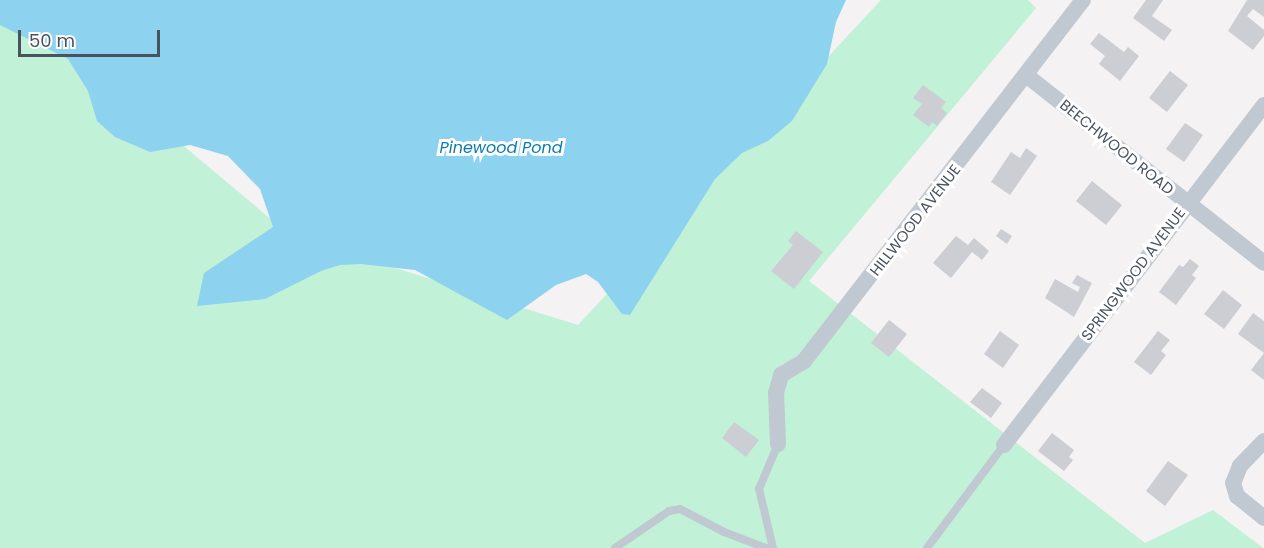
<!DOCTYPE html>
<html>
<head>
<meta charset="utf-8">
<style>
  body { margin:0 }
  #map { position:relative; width:1264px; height:548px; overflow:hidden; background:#f4f2f2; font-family:Poppins,sans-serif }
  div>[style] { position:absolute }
  .green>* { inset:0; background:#c1f1d7 }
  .water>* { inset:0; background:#8dd3ef }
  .building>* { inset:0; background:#ccced4 }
  .lane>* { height:8px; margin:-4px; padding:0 4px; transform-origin:4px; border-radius:4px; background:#c0c8d1 }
  .street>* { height:16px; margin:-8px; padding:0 8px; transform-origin:8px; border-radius:8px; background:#c0c8d1 }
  span { translate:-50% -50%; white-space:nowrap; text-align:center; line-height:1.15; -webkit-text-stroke:6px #fff; paint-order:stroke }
  .street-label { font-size:15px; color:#495360 }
  .water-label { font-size:16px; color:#097cab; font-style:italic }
  .scale { position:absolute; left:18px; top:30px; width:142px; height:27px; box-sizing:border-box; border:3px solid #495360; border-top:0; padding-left:8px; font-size:18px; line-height:21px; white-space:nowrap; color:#495360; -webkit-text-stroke:4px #fff; paint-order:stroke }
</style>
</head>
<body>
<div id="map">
  <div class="green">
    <i style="clip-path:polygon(0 0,9px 0,290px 235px,578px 325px,881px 0,1028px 0,1036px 8px,809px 281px,1145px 543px,1213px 510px,1263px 548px,0 548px)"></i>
  </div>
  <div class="water">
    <i style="clip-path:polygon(0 0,846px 0,836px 22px,827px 64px,792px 121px,768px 141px,742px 153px,715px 179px,630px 315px,622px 314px,598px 282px,586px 274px,556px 285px,507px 320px,415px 270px,361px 264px,340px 265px,321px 271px,265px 299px,197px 306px,204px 273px,273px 227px,260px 189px,228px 156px,190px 145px,150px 152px,115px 137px,97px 121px,88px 91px,68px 59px,0 25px)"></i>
  </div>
  <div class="building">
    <i style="clip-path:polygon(1146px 0,1163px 0,1152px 16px,1172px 30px,1164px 41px,1133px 18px)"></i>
    <i style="clip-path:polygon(1247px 0,1264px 0,1264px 17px,1253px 9px,1247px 16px,1264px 30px,1264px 36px,1253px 50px,1228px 31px)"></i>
    <i style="clip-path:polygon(1099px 33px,1124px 52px,1128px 47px,1139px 56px,1120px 81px,1099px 64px,1105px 56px,1090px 44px)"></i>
    <i style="clip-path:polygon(1170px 71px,1188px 85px,1167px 112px,1149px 98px)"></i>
    <i style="clip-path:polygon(923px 85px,946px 102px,941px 108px,947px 113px,937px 126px,932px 122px,929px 127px,913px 115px,922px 104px,913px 98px)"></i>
    <i style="clip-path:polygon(1185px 123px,1203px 135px,1184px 162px,1166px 149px)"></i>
    <i style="clip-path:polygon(1026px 148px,1037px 156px,1010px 195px,991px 182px,1011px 152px,1020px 158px)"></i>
    <i style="clip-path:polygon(1092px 181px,1122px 205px,1106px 225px,1076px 201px)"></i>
    <i style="clip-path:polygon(1001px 229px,1012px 236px,1007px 244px,996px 236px)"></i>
    <i style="clip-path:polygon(796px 231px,823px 252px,794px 289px,771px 271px,793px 245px,788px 241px)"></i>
    <i style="clip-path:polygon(956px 236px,968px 245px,974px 238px,989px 251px,982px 260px,972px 252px,951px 278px,933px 263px)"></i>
    <i style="clip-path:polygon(1190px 259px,1199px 266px,1192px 275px,1196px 278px,1176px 305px,1159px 292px,1179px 265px,1183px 267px)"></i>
    <i style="clip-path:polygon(1077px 275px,1092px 283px,1074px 317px,1045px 298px,1055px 279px,1078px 292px,1080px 287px,1072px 283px)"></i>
    <i style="clip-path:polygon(1223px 290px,1242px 305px,1224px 329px,1204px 314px)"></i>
    <i style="clip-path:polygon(1253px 313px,1264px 321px,1264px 380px,1251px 370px,1264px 353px,1238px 334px)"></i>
    <i style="clip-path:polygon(889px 320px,907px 334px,889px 357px,871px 343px)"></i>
    <i style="clip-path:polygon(1000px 331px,1019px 345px,1003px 368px,984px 354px)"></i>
    <i style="clip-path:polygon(1158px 331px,1170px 340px,1161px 351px,1166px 355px,1151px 375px,1134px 362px)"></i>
    <i style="clip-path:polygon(982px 388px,1002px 403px,991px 418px,970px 402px)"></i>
    <i style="clip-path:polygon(734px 422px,759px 440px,746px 457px,722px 438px)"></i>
    <i style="clip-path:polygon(1052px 433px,1074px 450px,1069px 457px,1073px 460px,1064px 471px,1038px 451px)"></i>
    <i style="clip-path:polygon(1168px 461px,1188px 475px,1165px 506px,1146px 491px)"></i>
  </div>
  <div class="lane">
    <i style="left:615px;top:548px;width:65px;rotate:-34.4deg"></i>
    <i style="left:669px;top:511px;width:11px;rotate:-10deg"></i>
    <i style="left:680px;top:509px;width:50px;rotate:27.6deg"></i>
    <i style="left:724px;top:532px;width:45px;rotate:20.9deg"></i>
    <i style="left:773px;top:548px;width:61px;rotate:-103.3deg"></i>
    <i style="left:759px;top:489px;width:49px;rotate:-67.1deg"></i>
    <i style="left:927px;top:548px;width:129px;rotate:-53.2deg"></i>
  </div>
  <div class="street">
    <i style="left:1026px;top:75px;width:303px;rotate:38.3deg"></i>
    <i style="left:1264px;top:441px;width:35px;rotate:134deg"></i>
    <i style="left:1240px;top:466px;width:18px;rotate:112deg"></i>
    <i style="left:1233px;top:483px;width:14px;rotate:73deg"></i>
    <i style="left:1237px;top:496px;width:35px;rotate:39deg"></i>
    <i style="left:778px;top:444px;width:51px;rotate:-92.2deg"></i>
    <i style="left:776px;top:393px;width:19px;rotate:-74deg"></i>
    <i style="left:781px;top:375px;width:27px;rotate:-31deg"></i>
    <i style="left:804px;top:361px;width:456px;rotate:-52.3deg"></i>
    <i style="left:1004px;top:445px;width:428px;rotate:-52.6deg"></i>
  </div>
  <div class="street-label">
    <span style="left:1117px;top:147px;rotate:39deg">BEECHWOOD ROAD</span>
    <span style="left:915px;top:220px;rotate:-52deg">HILLWOOD AVENUE</span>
    <span style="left:1133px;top:274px;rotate:-53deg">SPRINGWOOD AVENUE</span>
  </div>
  <div class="water-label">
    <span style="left:501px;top:148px">Pinewood Pond</span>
  </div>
  <div class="scale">50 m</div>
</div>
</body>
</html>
